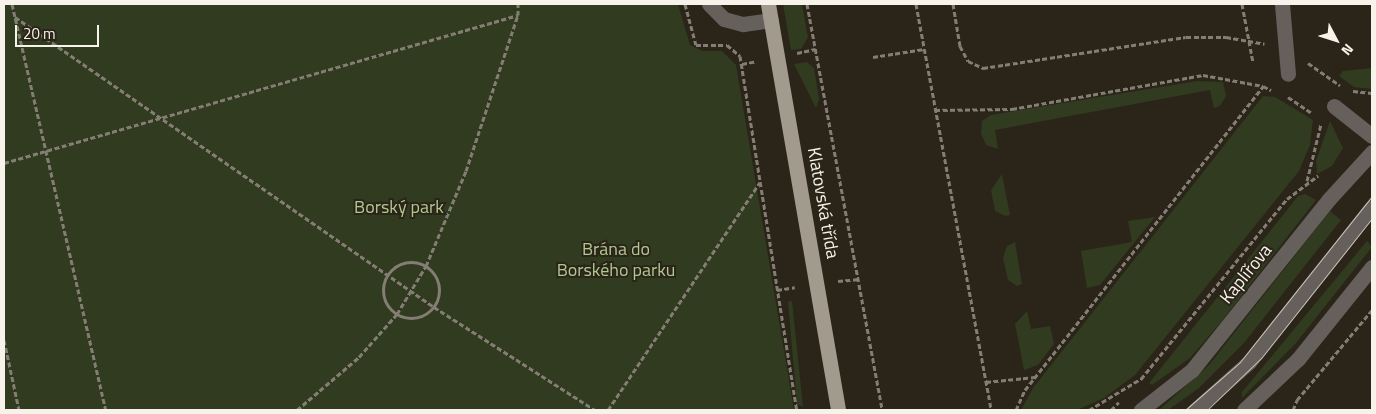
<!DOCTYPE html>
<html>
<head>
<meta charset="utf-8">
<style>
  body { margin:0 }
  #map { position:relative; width:1376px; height:414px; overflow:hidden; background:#2b2519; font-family:"Titillium Web",sans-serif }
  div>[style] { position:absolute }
  .green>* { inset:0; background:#303b20 }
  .path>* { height:3px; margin-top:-1.5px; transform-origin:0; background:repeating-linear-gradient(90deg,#837d73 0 5px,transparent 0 7.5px) }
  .path>.ring { margin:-1.5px; padding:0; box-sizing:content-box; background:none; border:3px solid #837d73; border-radius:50% }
  .minor>* { height:15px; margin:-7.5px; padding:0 7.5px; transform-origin:7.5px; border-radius:7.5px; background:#65605b }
  .major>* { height:15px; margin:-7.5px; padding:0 7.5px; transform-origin:7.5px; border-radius:7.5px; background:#a39a8e }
  .tram>* { height:1px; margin:-0.5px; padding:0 0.5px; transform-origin:0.5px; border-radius:0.5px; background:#c6c1b8 }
  span { translate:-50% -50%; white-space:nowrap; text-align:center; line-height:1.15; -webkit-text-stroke:4px #2b2519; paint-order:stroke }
  .street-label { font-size:18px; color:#f7f3ea }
  .park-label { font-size:18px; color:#b1c88f }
  .frame { position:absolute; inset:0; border:5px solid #f7f3ea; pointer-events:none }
  .north { position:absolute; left:1311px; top:15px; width:50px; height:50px; -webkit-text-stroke:4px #2b2519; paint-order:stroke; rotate:130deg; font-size:14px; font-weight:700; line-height:20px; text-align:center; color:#f7f3ea }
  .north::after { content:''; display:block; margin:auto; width:18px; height:22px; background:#f7f3ea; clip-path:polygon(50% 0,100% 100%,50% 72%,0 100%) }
  .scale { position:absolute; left:15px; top:25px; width:84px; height:22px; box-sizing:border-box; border:2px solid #f7f3ea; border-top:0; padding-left:6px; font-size:15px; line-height:18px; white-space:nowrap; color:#f7f3ea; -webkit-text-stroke:4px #2b2519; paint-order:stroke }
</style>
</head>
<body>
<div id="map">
  <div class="green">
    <i style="clip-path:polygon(4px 4px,678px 4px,690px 45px,702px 51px,722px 51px,736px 65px,794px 410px,4px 410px)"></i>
    <i style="clip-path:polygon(783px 4px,802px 4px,808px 37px,801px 49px,791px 50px)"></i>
    <i style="clip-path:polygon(807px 62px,814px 68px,819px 99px,816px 108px,794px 64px)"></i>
    <i style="clip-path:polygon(1372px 68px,1372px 89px,1354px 87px,1339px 76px,1343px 71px)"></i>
    <i style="clip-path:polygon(1197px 81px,1223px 82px,1226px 96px,1220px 106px,1214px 108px,1210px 90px,995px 130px,998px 149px,986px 145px,981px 133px,982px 121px,991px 115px)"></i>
    <i style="clip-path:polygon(1263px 96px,1275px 97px,1313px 120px,1310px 145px,1299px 171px,1135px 375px,1104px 398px,1077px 410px,1021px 410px,1033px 388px)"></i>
    <i style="clip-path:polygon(1330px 121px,1343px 148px,1332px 166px,1317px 174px,1316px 161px)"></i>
    <i style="clip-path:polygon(1002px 174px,1010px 215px,1005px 216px,995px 211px,991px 190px)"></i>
    <i style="clip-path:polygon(1305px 194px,1316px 200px,1222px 321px,1190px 358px,1152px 385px,1149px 383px,1298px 196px)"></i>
    <i style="clip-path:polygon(1330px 211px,1341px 220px,1244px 343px,1199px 388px,1168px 410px,1159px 410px,1209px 365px)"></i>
    <i style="clip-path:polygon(1155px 217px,1100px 285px,1087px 288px,1081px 251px,1132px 242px,1128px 221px)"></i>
    <i style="clip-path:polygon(1367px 241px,1372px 247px,1296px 343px,1242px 398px,1242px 392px)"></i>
    <i style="clip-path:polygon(1015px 242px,1022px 284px,1017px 286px,1008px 280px,1003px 258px,1007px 246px)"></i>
    <i style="clip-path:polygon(792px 301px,803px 407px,797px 404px,788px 302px)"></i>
    <i style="clip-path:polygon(1027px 311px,1031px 329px,1050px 326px,1054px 344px,1038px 365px,1024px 370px,1015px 324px)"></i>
  </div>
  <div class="path">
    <i style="left:12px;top:4px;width:417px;rotate:77deg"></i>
    <i style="left:685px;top:4px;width:42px;rotate:75deg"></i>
    <i style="left:696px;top:45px;width:31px"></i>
    <i style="left:727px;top:45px;width:17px;rotate:40deg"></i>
    <i style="left:740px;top:56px;width:359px;rotate:80.9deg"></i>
    <i style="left:807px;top:4px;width:413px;rotate:79.5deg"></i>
    <i style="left:916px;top:4px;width:413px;rotate:79.5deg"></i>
    <i style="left:953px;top:4px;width:43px;rotate:80.5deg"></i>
    <i style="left:960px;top:46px;width:17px;rotate:62deg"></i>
    <i style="left:968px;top:61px;width:17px;rotate:25deg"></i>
    <i style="left:983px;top:68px;width:205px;rotate:-8.7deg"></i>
    <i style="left:1186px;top:37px;width:40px"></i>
    <i style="left:1226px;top:37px;width:39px;rotate:10deg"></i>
    <i style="left:1242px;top:4px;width:59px;rotate:79.3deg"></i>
    <i style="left:15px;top:17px;width:510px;rotate:34.69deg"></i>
    <i style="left:434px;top:307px;width:191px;rotate:32.6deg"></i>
    <i style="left:797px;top:53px;width:19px;rotate:-12deg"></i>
    <i style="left:873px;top:57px;width:52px;rotate:-8.9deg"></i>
    <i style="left:1308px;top:63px;width:39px;rotate:35deg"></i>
    <i style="left:742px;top:64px;width:15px;rotate:-11deg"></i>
    <i style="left:1353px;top:91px;width:19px;rotate:6deg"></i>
    <i style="left:1288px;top:97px;width:29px;rotate:34deg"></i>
    <i style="left:935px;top:110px;width:77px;rotate:-0.7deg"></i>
    <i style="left:1012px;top:109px;width:194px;rotate:-10.1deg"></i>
    <i style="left:1203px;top:75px;width:61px;rotate:10.4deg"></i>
    <i style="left:4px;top:163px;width:535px;rotate:-16.06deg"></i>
    <i style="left:1307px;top:181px;width:59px;rotate:-76.2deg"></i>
    <i class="ring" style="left:383px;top:262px;width:53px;height:53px"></i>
    <i style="left:838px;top:281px;width:22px;rotate:-5deg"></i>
    <i style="left:777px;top:290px;width:18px;rotate:-9deg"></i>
    <i style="left:4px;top:340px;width:72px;rotate:77.9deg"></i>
    <i style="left:1141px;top:379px;width:232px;rotate:-51deg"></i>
    <i style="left:1287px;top:199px;width:39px;rotate:-37deg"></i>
    <i style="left:986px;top:382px;width:49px;rotate:-5.8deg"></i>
    <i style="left:297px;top:410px;width:82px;rotate:-40.5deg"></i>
    <i style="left:359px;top:357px;width:57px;rotate:-48.5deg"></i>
    <i style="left:397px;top:314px;width:56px;rotate:-58.9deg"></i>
    <i style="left:426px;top:266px;width:103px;rotate:-67.2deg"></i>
    <i style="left:466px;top:171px;width:164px;rotate:-71.6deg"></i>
    <i style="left:518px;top:15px;width:11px;rotate:-90deg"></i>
    <i style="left:608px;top:410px;width:274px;rotate:-56.3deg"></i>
    <i style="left:1016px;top:410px;width:22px;rotate:-66deg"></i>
    <i style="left:1025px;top:390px;width:386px;rotate:-51.9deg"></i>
    <i style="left:1263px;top:86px;width:9px;rotate:27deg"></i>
    <i style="left:1089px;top:410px;width:62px;rotate:-31.1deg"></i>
    <i style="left:1111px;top:410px;width:11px;rotate:-45deg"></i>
    <i style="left:1293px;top:410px;width:11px;rotate:-68deg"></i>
    <i style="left:1297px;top:400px;width:117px;rotate:-50.2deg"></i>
  </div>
  <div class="minor">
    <i style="left:709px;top:4px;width:21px;rotate:45deg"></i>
    <i style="left:724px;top:19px;width:20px;rotate:15deg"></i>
    <i style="left:743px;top:24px;width:28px;rotate:-8deg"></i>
    <i style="left:1282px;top:4px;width:70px;rotate:85.1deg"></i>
    <i style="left:1334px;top:106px;width:48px;rotate:38.3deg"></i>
    <i style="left:1141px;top:410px;width:65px;rotate:-38.1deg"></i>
    <i style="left:1192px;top:370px;width:219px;rotate:-51.3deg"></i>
    <i style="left:1329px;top:199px;width:64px;rotate:-47.5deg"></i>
    <i style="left:1195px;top:410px;width:72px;rotate:-41.6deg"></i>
    <i style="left:1249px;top:362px;width:198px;rotate:-51.6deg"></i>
    <i style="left:1244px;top:410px;width:74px;rotate:-43.4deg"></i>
    <i style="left:1298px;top:359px;width:118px;rotate:-51.2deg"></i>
  </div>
  <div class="major">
    <i style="left:768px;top:4px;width:412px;rotate:80.2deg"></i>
  </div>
  <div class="tram">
    <i style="left:1185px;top:410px;width:73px;rotate:-41.1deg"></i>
    <i style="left:1240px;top:362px;width:212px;rotate:-51.5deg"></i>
    <i style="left:1207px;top:410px;width:76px;rotate:-43.9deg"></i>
    <i style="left:1262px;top:357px;width:177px;rotate:-51.6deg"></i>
  </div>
  <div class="street-label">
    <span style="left:823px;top:203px;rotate:80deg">Klatovská třída</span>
    <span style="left:1246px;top:274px;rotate:-51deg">Kaplířova</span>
  </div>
  <div class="park-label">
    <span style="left:399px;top:207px">Borský park</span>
    <span style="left:616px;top:260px">Brána do<br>Borského parku</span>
  </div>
  <div class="frame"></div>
  <div class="north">N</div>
  <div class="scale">20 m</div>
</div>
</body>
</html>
